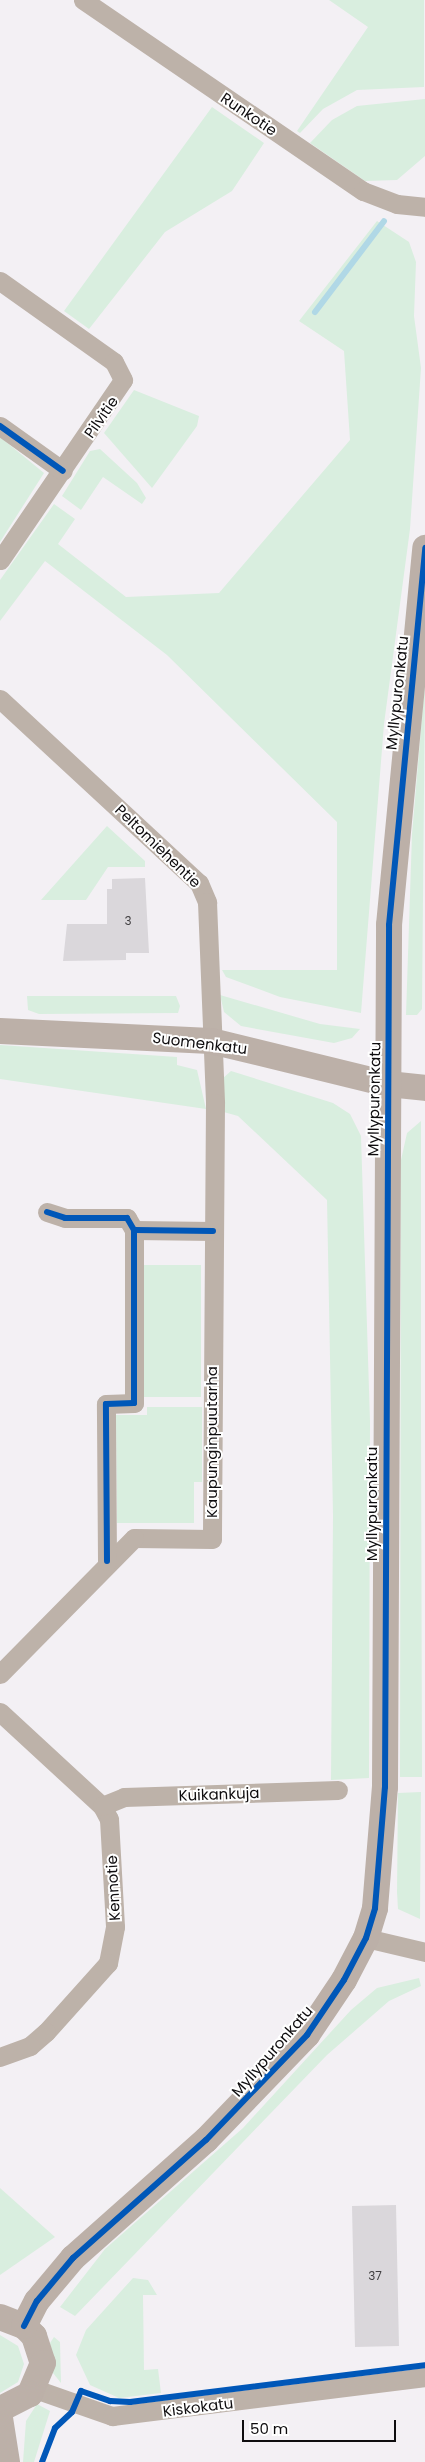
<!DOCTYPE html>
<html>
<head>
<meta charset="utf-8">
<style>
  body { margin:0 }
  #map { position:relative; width:425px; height:2462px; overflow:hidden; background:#f3f0f4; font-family:Poppins,sans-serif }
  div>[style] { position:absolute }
  .green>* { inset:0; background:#d9eedf }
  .stream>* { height:6px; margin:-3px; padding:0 3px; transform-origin:3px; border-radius:3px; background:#b0d8e6 }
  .building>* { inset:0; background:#dad7db }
  .street>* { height:19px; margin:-9.5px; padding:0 9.5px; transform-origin:9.5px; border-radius:9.5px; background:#bdb2a9 }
  .secondary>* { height:26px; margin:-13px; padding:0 13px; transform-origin:13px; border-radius:13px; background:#bcb0a8 }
  .cycleway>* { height:6px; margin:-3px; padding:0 3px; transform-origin:3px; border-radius:3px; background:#0057b8 }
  span { translate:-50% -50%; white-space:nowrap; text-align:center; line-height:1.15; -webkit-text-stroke:4px #fff; paint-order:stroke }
  .number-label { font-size:12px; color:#413f41 }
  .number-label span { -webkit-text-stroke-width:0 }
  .street-label { font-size:15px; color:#0e0c0e }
  .scale { position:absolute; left:242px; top:2420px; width:154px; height:22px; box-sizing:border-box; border:2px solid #0e0c0e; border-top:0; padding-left:6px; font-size:15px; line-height:18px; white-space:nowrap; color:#0e0c0e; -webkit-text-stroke:4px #fff; paint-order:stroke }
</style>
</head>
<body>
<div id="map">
  <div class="green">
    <i style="clip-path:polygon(329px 0,424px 0,424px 87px,357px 90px,323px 109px,300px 133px,297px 131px,368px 27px)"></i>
    <i style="clip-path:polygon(425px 99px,425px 156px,397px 180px,365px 181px,310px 143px,332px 120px,357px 106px)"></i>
    <i style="clip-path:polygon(212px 107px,264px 143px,232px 191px,165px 232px,89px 329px,64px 311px)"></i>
    <i style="clip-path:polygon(377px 221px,409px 242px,416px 262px,414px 316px,421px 368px,410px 529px,384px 724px,361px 1013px,280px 997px,226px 977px,222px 970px,337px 970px,337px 822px,167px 655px,45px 561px,0 621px,0 580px,54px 504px,75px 519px,58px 544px,126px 597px,219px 593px,350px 440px,344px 351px,299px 321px)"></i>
    <i style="clip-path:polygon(134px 390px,199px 416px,197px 426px,152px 488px,104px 433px)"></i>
    <i style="clip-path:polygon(0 437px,44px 473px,0 542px)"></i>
    <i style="clip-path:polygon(100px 449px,137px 483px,146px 498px,142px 504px,103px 477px,81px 510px,62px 496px,90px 451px)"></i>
    <i style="clip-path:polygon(425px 683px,422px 1009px,417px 1015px,406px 1015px,412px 834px)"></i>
    <i style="clip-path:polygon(107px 826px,145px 861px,145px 867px,108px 867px,86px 900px,41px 900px)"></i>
    <i style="clip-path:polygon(220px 995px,320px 1024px,360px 1029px,352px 1038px,334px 1043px,241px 1026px,224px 1012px)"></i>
    <i style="clip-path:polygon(27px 996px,176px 996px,180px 1006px,178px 1013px,39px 1014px,28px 1010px)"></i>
    <i style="clip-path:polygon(0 1045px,177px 1057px,177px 1065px,197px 1070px,206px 1109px,0 1079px)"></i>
    <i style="clip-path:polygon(231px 1071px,333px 1103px,350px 1114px,361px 1136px,370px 1421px,369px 1778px,331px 1780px,333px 1515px,327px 1200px,238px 1116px,220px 1111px,222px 1079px)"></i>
    <i style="clip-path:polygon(421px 1121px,421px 1419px,422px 1777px,400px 1777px,401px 1160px,407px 1133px)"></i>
    <i style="clip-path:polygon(144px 1265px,201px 1265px,201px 1397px,143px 1397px)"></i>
    <i style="clip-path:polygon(147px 1407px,202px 1407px,202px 1482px,194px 1482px,194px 1523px,117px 1523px,116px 1415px,147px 1415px)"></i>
    <i style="clip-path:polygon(421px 1792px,420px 1919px,398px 1909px,397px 1892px,398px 1793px)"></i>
    <i style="clip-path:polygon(419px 1978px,421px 1986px,389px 2001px,327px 2055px,75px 2316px,60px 2307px,105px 2249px,243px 2128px,351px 2010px,377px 1988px)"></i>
    <i style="clip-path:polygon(0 2188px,55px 2237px,0 2275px)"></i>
    <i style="clip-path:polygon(133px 2278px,148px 2280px,157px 2295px,143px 2295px,144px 2370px,158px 2369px,161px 2393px,119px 2398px,90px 2385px,76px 2355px,86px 2330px)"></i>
    <i style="clip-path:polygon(0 2335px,18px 2346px,24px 2364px,18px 2382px,0 2393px)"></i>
    <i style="clip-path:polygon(54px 2337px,60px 2342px,61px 2383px,53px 2373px,50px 2343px)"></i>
    <i style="clip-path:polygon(37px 2404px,50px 2411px,34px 2462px,23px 2462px,26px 2421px)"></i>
  </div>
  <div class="stream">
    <i style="left:315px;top:312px;width:114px;rotate:-52.8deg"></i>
  </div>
  <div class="building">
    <i style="clip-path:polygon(145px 878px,149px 953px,126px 953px,126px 960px,63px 961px,67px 924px,107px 924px,107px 889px,112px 889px,112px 879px)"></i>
    <i style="clip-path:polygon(396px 2205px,399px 2346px,355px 2347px,352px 2206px)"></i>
  </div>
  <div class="street">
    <i style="left:83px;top:0;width:339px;rotate:34.3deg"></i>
    <i style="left:363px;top:191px;width:36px;rotate:21deg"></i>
    <i style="left:397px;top:204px;width:28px;rotate:6deg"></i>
    <i style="left:0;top:281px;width:140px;rotate:35.4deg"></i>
    <i style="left:114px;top:362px;width:20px;rotate:63deg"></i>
    <i style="left:123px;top:380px;width:218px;rotate:124.3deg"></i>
    <i style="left:0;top:426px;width:77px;rotate:35.5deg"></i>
    <i style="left:0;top:699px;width:271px;rotate:42.8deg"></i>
    <i style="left:199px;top:883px;width:21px;rotate:67deg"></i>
    <i style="left:207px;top:902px;width:201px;rotate:87.7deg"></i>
    <i style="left:215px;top:1103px;width:436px;rotate:90.4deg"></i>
    <i style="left:212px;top:1539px;width:78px;rotate:-179.3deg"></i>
    <i style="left:134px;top:1538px;width:191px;rotate:134.6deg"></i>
    <i style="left:47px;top:1212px;width:19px;rotate:18deg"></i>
    <i style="left:65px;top:1218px;width:62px"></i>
    <i style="left:127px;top:1218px;width:14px;rotate:60deg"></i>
    <i style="left:107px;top:1561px;width:157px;rotate:-90.4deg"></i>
    <i style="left:106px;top:1404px;width:28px;rotate:-2deg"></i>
    <i style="left:134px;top:1403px;width:173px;rotate:-90deg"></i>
    <i style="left:134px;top:1230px;width:79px;rotate:0.7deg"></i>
    <i style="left:0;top:1712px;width:139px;rotate:42.7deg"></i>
    <i style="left:102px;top:1806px;width:15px;rotate:62deg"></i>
    <i style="left:109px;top:1819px;width:108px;rotate:86.8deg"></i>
    <i style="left:115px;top:1927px;width:37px;rotate:101deg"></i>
    <i style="left:108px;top:1963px;width:93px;rotate:131.9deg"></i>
    <i style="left:46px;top:2032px;width:21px;rotate:139deg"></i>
    <i style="left:30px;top:2046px;width:32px;rotate:160deg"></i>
    <i style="left:102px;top:1806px;width:24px;rotate:-22deg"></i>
    <i style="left:124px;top:1797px;width:214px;rotate:-1.9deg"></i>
    <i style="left:366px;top:1938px;width:61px;rotate:13.3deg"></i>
    <i style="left:35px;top:2389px;width:82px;rotate:19.3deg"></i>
    <i style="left:112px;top:2416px;width:315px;rotate:-7.1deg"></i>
  </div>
  <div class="secondary">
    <i style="left:0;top:1031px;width:211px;rotate:2.7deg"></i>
    <i style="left:211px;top:1041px;width:182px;rotate:13.7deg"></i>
    <i style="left:388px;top:1084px;width:37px;rotate:6deg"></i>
    <i style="left:0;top:2317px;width:26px;rotate:21deg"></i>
    <i style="left:24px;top:2326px;width:14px;rotate:45deg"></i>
    <i style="left:34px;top:2336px;width:28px;rotate:72deg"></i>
    <i style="left:43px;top:2363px;width:34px;rotate:113deg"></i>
    <i style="left:30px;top:2394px;width:34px;rotate:153deg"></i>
    <i style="left:24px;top:2326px;width:28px;rotate:-63deg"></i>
    <i style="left:37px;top:2301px;width:56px;rotate:-50.1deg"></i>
    <i style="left:73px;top:2258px;width:178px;rotate:-41.6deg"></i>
    <i style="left:206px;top:2140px;width:146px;rotate:-46.1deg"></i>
    <i style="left:307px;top:2035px;width:66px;rotate:-56.1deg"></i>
    <i style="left:344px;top:1980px;width:47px;rotate:-62.4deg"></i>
    <i style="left:366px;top:1938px;width:31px;rotate:-73deg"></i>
    <i style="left:375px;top:1908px;width:121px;rotate:-85.3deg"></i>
    <i style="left:385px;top:1787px;width:862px;rotate:-89.73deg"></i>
    <i style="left:389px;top:925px;width:379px;rotate:-84.5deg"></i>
    <i style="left:0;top:2418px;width:45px;rotate:81deg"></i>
  </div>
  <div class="cycleway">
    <i style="left:0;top:426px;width:77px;rotate:35.5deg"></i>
    <i style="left:47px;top:1212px;width:19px;rotate:18deg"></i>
    <i style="left:65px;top:1218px;width:62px"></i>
    <i style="left:127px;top:1218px;width:14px;rotate:60deg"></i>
    <i style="left:107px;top:1561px;width:157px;rotate:-90.4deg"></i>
    <i style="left:106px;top:1404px;width:28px;rotate:-2deg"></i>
    <i style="left:134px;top:1403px;width:173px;rotate:-90deg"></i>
    <i style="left:134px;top:1230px;width:79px;rotate:0.7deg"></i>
    <i style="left:24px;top:2326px;width:28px;rotate:-63deg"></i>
    <i style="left:37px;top:2301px;width:56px;rotate:-50.1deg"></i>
    <i style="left:73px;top:2258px;width:178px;rotate:-41.6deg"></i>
    <i style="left:206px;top:2140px;width:146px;rotate:-46.1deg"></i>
    <i style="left:307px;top:2035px;width:66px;rotate:-56.1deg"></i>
    <i style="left:344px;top:1980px;width:47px;rotate:-62.4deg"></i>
    <i style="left:366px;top:1938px;width:31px;rotate:-73deg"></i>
    <i style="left:375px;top:1908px;width:121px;rotate:-85.3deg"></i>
    <i style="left:385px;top:1787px;width:862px;rotate:-89.73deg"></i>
    <i style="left:389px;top:925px;width:379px;rotate:-84.5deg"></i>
    <i style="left:42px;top:2462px;width:36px;rotate:-69deg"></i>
    <i style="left:55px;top:2428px;width:23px;rotate:-43deg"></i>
    <i style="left:72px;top:2412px;width:23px;rotate:-67deg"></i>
    <i style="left:81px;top:2391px;width:31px;rotate:19deg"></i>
    <i style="left:110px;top:2401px;width:20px;rotate:3deg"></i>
    <i style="left:130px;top:2402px;width:297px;rotate:-7.1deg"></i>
  </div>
  <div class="number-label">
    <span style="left:128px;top:921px">3</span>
    <span style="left:375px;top:2276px">37</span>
  </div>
  <div class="street-label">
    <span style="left:249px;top:114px;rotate:34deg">Runkotie</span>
    <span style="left:101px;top:417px;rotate:-55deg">Pilvitie</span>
    <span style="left:397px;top:693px;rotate:-84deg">Myllypuronkatu</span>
    <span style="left:158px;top:846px;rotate:44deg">Peltomiehentie</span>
    <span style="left:200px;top:1043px;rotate:7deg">Suomenkatu</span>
    <span style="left:374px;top:1099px;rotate:-89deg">Myllypuronkatu</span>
    <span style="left:212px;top:1442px;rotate:-90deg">Kaupunginpuutarha</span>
    <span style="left:372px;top:1504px;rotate:-90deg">Myllypuronkatu</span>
    <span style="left:219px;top:1794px;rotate:-2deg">Kuikankuja</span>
    <span style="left:113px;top:1888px;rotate:-93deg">Kennotie</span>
    <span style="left:272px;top:2051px;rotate:-49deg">Myllypuronkatu</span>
    <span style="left:198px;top:2407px;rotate:-7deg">Kiskokatu</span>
  </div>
  <div class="scale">50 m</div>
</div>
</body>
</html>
